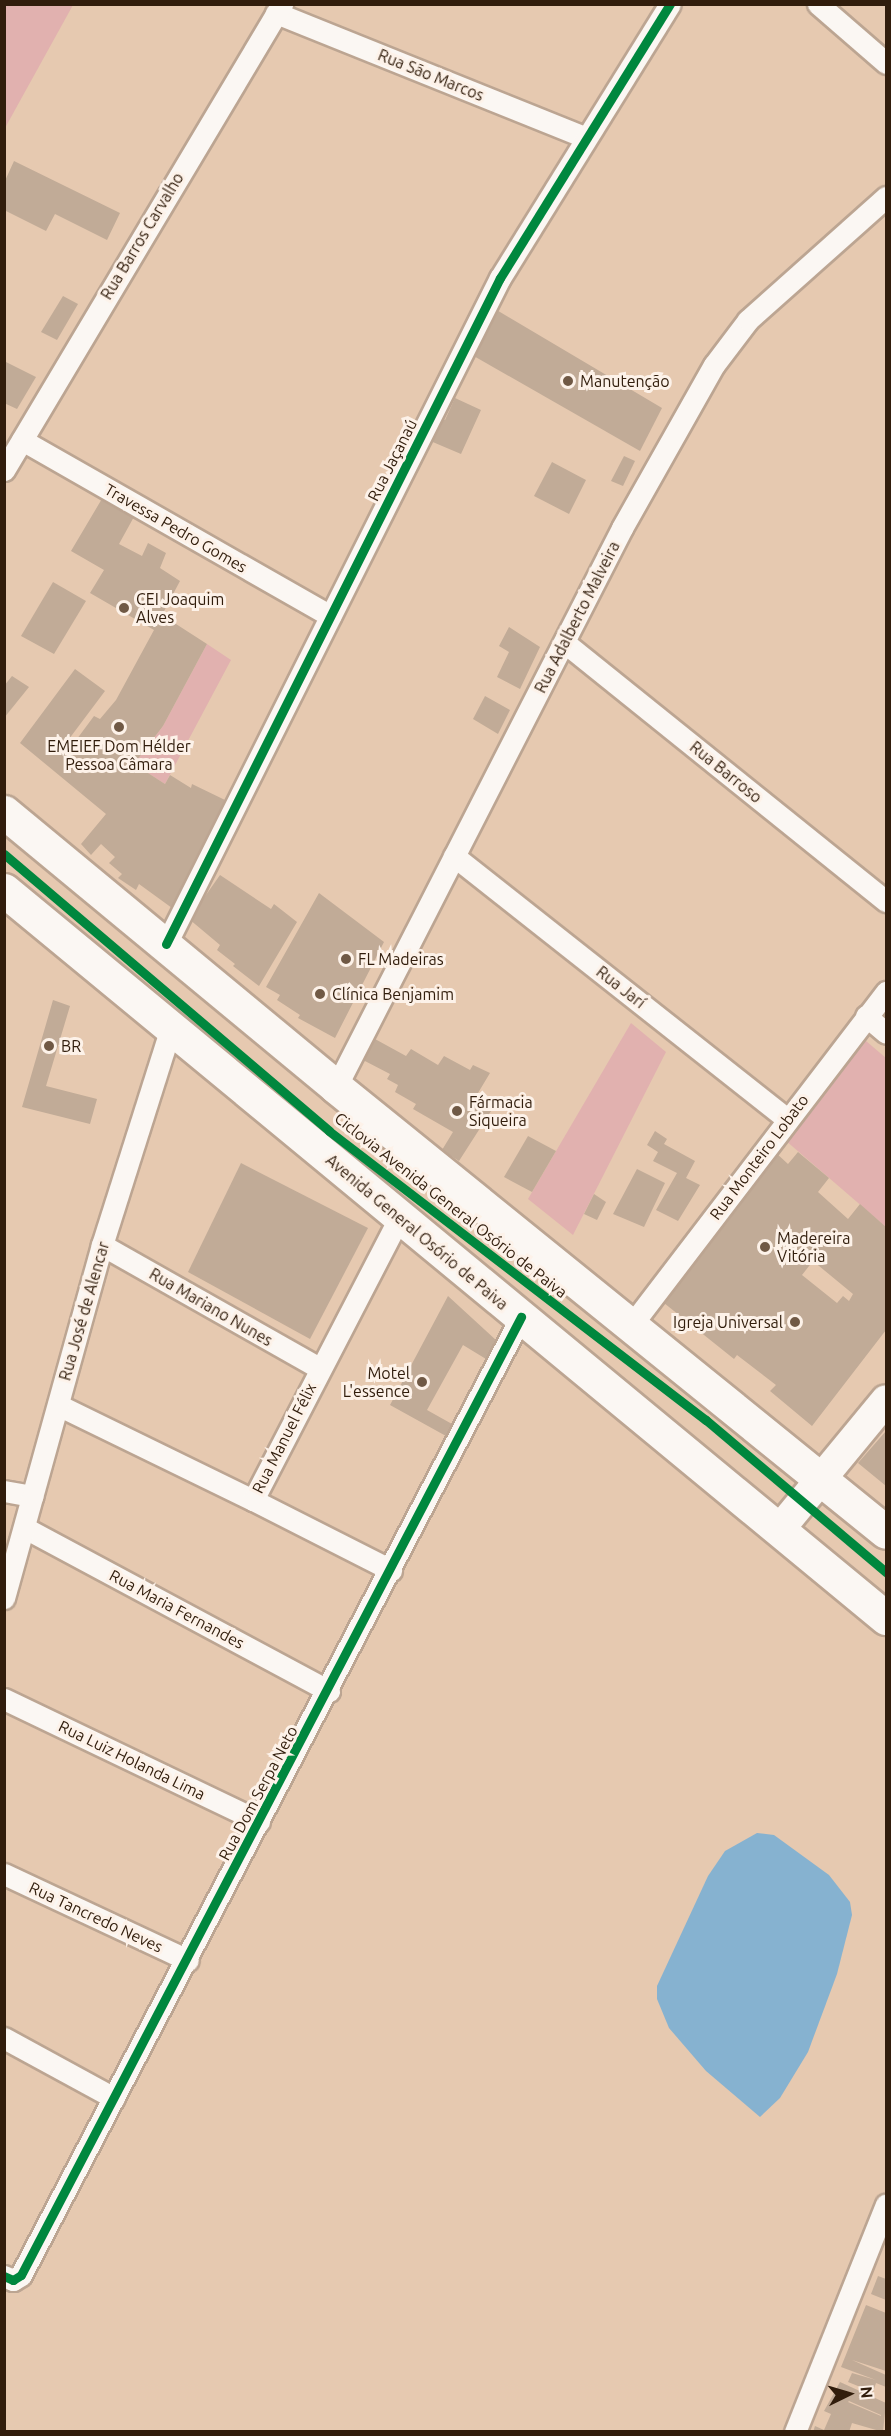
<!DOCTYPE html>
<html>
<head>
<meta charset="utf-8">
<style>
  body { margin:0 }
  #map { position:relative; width:891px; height:2436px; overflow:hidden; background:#e6c9b0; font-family:Ubuntu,sans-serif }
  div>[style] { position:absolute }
  .green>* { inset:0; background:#e1b1af }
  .water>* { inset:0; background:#86b2d0 }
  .building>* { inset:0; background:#c1ab97 }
  .roads { filter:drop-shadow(2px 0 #bca592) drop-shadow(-2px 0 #bca592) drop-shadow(0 2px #bca592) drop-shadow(0 -2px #bca592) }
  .street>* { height:21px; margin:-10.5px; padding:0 10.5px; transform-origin:10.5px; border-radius:10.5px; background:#fbf7f3 }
  .secondary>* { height:30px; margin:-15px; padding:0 15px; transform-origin:15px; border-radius:15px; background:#fbf7f3 }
  .primary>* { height:33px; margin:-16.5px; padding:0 16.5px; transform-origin:16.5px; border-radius:16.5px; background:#fbf7f3 }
  .cycleway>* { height:9px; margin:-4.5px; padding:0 4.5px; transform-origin:4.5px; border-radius:4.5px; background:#00873e }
  .dots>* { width:16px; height:16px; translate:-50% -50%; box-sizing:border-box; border:3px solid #fdf2e9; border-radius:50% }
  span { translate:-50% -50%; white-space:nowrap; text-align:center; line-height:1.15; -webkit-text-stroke:6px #fdf2e9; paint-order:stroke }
  .street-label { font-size:16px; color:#311d0c }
  .poi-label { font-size:16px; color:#311d0c }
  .left { translate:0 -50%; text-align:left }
  .right { translate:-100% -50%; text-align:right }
  .frame { position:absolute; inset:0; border:6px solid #311d0c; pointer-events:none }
  .north { position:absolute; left:819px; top:2364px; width:60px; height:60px; -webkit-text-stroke:4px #fdf2e9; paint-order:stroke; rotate:85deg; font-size:16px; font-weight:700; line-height:24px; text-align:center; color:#311d0c }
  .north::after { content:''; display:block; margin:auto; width:21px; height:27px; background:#311d0c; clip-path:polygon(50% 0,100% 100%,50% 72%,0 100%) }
</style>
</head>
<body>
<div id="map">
  <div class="green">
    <i style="clip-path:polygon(5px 4px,73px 5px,5px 128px,4px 5px)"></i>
    <i style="clip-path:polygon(207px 644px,231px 660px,165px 784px,134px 764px,163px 726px)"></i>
    <i style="clip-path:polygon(631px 1023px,666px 1052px,573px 1235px,528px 1199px)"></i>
    <i style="clip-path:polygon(866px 1041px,886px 1058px,886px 1227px,785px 1140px)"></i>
  </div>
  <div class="water">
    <i style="clip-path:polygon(757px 1833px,774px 1835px,829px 1875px,850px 1902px,852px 1915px,837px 1974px,808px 2052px,780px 2098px,760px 2117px,706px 2071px,669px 2028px,657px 1999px,657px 1986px,708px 1876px,725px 1851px)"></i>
  </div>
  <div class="building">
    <i style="clip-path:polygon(14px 161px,120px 213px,107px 240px,55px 214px,46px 231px,4px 210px,4px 183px)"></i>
    <i style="clip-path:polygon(63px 296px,78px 304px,57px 340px,41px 332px)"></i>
    <i style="clip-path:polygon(495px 309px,662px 408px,640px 451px,472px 355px)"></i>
    <i style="clip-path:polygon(4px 361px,36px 377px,17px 409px,4px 403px)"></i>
    <i style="clip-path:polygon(455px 398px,481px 410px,461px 454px,428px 440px,440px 418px,445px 420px)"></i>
    <i style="clip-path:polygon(624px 456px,635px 461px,623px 486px,611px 481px)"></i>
    <i style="clip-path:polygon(552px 462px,586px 480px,569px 514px,534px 496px)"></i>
    <i style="clip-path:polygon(103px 497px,135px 515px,119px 544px,142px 556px,148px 543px,166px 553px,160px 568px,180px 581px,162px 615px,207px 644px,163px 726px,134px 764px,165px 784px,170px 775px,191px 788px,192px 784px,225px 800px,172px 908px,139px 884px,136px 890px,118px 878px,122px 874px,109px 863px,115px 857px,101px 844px,91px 855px,81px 844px,106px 814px,20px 743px,75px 669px,105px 691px,66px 743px,71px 747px,94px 716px,100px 719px,116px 700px,154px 630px,90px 593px,104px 570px,71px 551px)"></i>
    <i style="clip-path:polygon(53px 582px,86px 601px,54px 654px,21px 636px)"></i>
    <i style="clip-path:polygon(509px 627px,540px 647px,520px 689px,497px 677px,509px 652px,499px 646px)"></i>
    <i style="clip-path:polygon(12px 676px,29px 687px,4px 718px,4px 686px)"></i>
    <i style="clip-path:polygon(485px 696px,510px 710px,498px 734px,473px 719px)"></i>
    <i style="clip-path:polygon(220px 875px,271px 909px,274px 904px,297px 922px,259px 986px,233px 966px,235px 964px,217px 950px,220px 945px,189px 919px)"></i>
    <i style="clip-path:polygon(319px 893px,384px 942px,335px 1038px,298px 1018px,300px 1015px,277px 1000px,280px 995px,266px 987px)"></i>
    <i style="clip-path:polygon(53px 1000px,70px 1006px,46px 1086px,97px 1099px,90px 1124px,22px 1107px)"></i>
    <i style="clip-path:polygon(375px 1039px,406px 1056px,411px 1049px,438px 1065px,444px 1056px,470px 1070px,473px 1065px,490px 1073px,475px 1098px,493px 1108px,459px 1161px,442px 1150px,453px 1132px,413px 1109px,416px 1104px,395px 1092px,398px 1085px,387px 1079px,390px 1074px,363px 1060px)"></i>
    <i style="clip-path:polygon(655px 1131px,667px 1139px,664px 1144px,695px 1161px,686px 1178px,700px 1185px,678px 1221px,656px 1210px,677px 1173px,653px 1161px,658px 1152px,647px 1145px)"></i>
    <i style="clip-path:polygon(528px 1136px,556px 1151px,532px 1192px,504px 1177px)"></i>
    <i style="clip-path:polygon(evenodd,775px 1152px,788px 1164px,798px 1152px,829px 1178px,818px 1192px,848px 1219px,860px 1204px,886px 1227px,886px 1330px,812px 1426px,770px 1391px,776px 1385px,737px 1355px,734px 1359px,664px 1303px,775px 1152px,813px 1261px,853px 1294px,849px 1301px,843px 1296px,837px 1303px,802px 1275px,813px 1261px)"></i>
    <i style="clip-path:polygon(241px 1163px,368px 1228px,310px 1339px,188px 1272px)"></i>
    <i style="clip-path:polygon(637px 1169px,665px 1183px,644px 1227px,613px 1214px)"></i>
    <i style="clip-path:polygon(594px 1194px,606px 1202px,597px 1220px,584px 1214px)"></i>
    <i style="clip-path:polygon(448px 1296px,497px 1341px,486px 1359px,463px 1345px,427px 1410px,452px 1424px,446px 1436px,390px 1405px)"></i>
    <i style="clip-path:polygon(886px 1431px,886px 1486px,858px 1463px)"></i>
    <i style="clip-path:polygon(878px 2276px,886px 2279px,886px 2300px,871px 2294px)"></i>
    <i style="clip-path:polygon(866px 2305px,886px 2313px,886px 2371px,852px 2360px,886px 2375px,886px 2387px,876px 2383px,873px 2392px,848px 2382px,852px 2373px,876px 2380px,841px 2367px)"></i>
    <i style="clip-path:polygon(evenodd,840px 2382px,886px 2403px,883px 2432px,852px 2423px,849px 2432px,813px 2432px,815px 2426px,824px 2430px,831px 2414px,824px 2411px,840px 2382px,849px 2401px,881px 2415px,881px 2416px,848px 2402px,849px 2401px)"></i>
  </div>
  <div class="roads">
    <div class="street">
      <i style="left:818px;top:4px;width:90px;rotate:40.9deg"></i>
      <i style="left:276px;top:13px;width:333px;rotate:21.9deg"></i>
      <i style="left:22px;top:440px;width:355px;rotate:29.7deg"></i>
      <i style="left:4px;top:470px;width:543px;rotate:-59.18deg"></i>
      <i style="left:565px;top:643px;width:412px;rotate:38.8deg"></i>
      <i style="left:454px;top:856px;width:424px;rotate:38.3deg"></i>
      <i style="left:166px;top:944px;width:745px;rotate:-63.37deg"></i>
      <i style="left:500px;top:278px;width:322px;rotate:-58.2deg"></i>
      <i style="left:866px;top:1016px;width:26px;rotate:40deg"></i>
      <i style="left:336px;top:1087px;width:628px;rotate:-62.9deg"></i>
      <i style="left:622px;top:528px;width:187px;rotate:-60.6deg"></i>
      <i style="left:714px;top:365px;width:56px;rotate:-52.9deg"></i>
      <i style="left:748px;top:320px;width:185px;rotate:-41.7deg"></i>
      <i style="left:102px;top:1245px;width:249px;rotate:29.5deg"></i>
      <i style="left:633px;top:1323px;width:417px;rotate:-52.6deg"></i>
      <i style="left:58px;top:1405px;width:217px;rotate:26deg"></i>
      <i style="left:253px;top:1500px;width:319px;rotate:-62.6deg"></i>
      <i style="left:4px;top:1491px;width:29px;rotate:10deg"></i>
      <i style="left:253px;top:1500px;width:155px;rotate:26.9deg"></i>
      <i style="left:25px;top:1528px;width:345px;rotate:28.2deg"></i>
      <i style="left:4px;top:1598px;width:366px;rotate:-74.5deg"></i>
      <i style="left:102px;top:1245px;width:229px;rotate:-72.4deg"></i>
      <i style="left:4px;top:1699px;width:283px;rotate:25.6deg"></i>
      <i style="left:4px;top:1874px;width:203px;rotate:25.1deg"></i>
      <i style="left:4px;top:2038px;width:125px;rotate:28.6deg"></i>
      <i style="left:4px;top:2276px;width:10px;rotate:24deg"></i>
      <i style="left:13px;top:2280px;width:9px;rotate:-32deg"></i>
      <i style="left:21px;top:2275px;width:1081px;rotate:-62.44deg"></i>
      <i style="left:795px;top:2432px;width:245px;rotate:-68.2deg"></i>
    </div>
    <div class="secondary">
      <i style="left:779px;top:1530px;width:168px;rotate:-50.5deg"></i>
    </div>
    <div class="primary">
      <i style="left:4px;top:812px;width:431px;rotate:39.6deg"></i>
      <i style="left:336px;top:1087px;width:707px;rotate:38.98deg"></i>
      <i style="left:4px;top:890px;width:1144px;rotate:39.54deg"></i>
    </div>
  </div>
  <div class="cycleway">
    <i style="left:4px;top:854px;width:427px;rotate:40.4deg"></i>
    <i style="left:329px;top:1131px;width:475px;rotate:37.5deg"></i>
    <i style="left:706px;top:1420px;width:236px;rotate:40.2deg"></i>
    <i style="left:166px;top:944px;width:745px;rotate:-63.37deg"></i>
    <i style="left:500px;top:278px;width:322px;rotate:-58.2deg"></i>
    <i style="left:4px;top:2276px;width:10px;rotate:24deg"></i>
    <i style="left:13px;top:2280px;width:9px;rotate:-32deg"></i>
    <i style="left:21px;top:2275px;width:1081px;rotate:-62.44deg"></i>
  </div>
  <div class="dots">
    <i style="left:568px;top:381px;background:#705945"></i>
    <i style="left:124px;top:608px;background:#705945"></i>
    <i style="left:119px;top:727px;background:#705945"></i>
    <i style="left:346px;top:959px;background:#705945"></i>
    <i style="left:320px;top:994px;background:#705945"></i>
    <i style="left:49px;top:1046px;background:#705945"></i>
    <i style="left:457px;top:1111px;background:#705945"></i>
    <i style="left:765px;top:1247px;background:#705945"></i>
    <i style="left:795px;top:1322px;background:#705945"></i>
    <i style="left:422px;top:1382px;background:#705945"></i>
  </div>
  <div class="street-label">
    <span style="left:431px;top:75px;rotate:22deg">Rua São Marcos</span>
    <span style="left:142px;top:236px;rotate:-59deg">Rua Barros Carvalho</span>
    <span style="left:392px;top:460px;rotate:-63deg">Rua Jaçanaú</span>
    <span style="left:176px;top:528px;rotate:30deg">Travessa Pedro Gomes</span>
    <span style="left:577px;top:617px;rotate:-63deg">Rua Adalberto Malveira</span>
    <span style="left:726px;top:772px;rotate:39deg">Rua Barroso</span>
    <span style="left:621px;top:987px;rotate:38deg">Rua Jarí</span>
    <span style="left:759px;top:1157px;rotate:-53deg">Rua Monteiro Lobato</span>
    <span style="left:451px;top:1205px;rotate:38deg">Ciclovia Avenida General Osório de Paiva</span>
    <span style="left:417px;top:1232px;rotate:40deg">Avenida General Osório de Paiva</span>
    <span style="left:211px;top:1307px;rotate:30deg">Rua Mariano Nunes</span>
    <span style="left:84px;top:1311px;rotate:-74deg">Rua José de Alencar</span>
    <span style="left:284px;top:1438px;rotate:-63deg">Rua Manuel Félix</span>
    <span style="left:177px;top:1609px;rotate:28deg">Rua Maria Fernandes</span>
    <span style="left:132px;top:1760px;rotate:26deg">Rua Luiz Holanda Lima</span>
    <span style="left:258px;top:1793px;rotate:-62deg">Rua Dom Serpa Neto</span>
    <span style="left:96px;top:1917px;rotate:25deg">Rua Tancredo Neves</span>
  </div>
  <div class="poi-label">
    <span class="left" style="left:580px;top:381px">Manutenção</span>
    <span class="left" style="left:136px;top:608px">CEI Joaquim<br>Alves</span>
    <span style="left:119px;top:755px">EMEIEF Dom Hélder<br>Pessoa Câmara</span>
    <span class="left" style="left:358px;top:959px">FL Madeiras</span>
    <span class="left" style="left:332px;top:994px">Clínica Benjamim</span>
    <span class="left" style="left:61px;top:1046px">BR</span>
    <span class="left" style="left:469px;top:1111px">Fármacia<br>Siqueira</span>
    <span class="left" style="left:777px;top:1247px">Madereira<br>Vitória</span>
    <span class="right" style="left:783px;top:1322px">Igreja Universal</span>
    <span class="right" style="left:410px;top:1382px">Motel<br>L'essence</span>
  </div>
  <div class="frame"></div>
  <div class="north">N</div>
</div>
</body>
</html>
